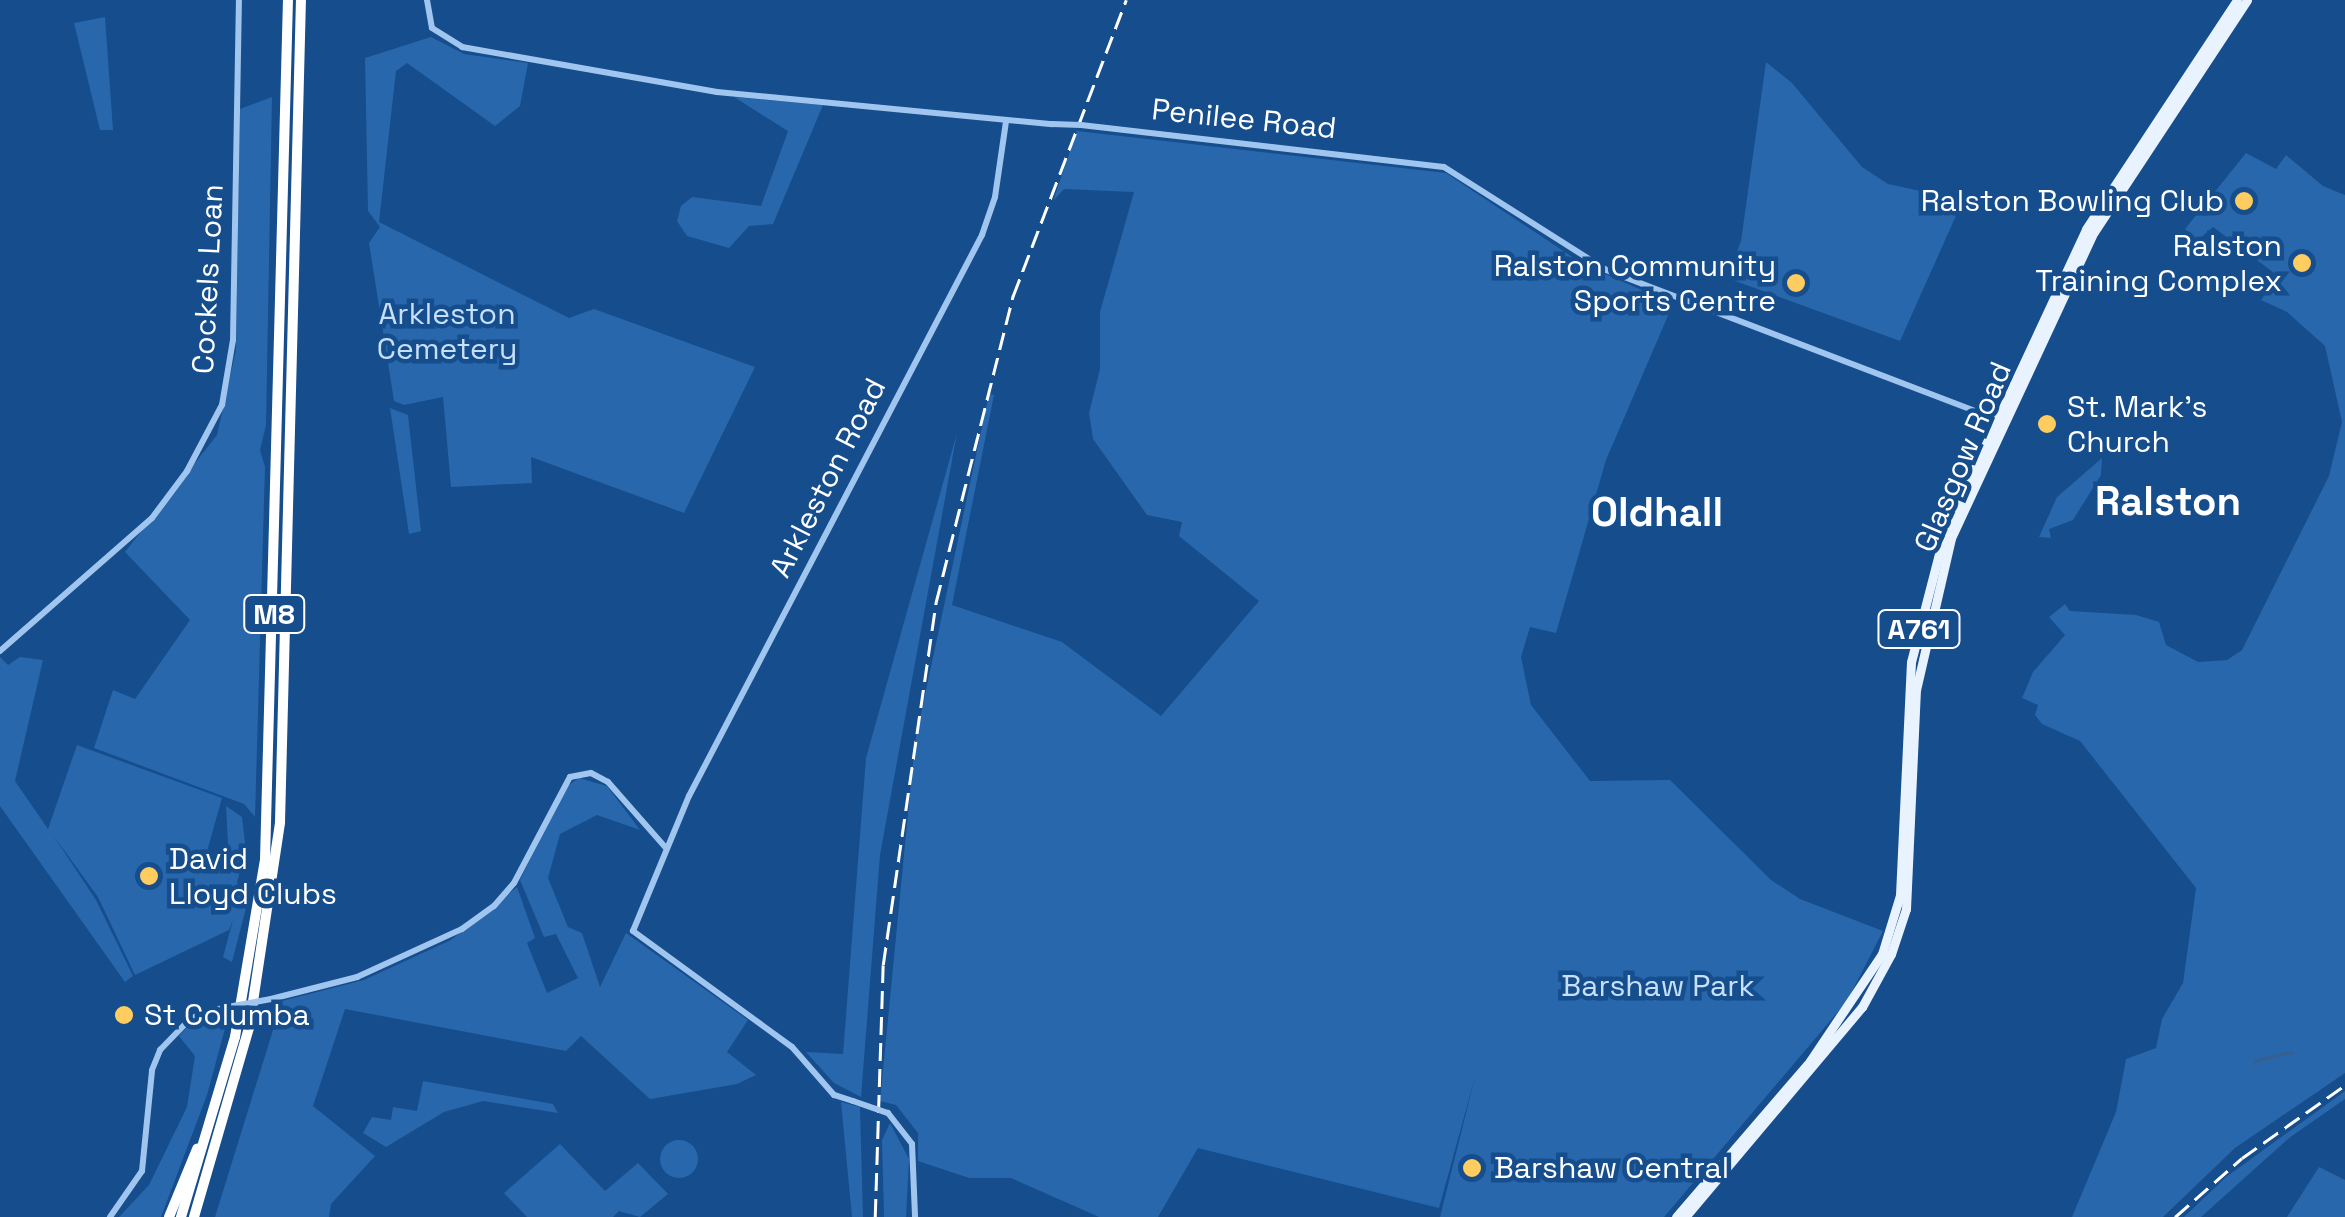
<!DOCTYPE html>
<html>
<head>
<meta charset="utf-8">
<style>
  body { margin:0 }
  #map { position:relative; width:2345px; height:1217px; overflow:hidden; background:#154d8d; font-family:"Space Grotesk",sans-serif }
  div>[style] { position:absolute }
  .green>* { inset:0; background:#2867ac }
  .round { border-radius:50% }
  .stream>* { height:2.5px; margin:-1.25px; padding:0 1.25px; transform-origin:1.25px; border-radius:1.25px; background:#37608f }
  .minor>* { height:6px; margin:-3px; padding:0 3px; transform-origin:3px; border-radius:3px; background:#a0c6f0 }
  .major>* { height:9px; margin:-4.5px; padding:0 4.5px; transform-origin:4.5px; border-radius:4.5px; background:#e9f2ff }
  .highway>* { height:10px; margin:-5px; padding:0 5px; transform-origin:5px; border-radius:5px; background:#fff }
  .rail>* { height:2.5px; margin-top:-1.25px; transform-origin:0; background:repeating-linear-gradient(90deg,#fff 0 18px,transparent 0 26px) }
  .minor-bridge>* { height:6px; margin:-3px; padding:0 3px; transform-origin:3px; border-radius:3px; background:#a0c6f0 }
  .dots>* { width:28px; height:28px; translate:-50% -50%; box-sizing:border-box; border:5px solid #154d8d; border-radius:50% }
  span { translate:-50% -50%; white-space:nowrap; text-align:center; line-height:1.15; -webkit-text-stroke:9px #154d8d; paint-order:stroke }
  .shield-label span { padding:2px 8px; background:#154d8d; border:2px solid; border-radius:8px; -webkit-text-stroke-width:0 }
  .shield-label { font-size:28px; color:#fff; font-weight:700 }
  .street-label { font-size:30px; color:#fff }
  .poi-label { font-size:30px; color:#fff }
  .right { translate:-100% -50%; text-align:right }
  .left { translate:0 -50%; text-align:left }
  .park-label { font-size:30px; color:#c6e0fb }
  .district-label { font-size:40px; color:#fff; font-weight:700 }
</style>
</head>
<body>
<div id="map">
  <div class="green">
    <i style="clip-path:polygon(105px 17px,113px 130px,100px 130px,74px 23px)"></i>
    <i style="clip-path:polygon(431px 37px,464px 54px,528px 63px,520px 106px,495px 126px,407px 63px,396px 71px,379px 222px,569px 318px,594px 309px,755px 367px,684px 513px,531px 457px,532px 483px,451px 487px,443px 397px,404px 405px,394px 401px,369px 243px,380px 227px,368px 211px,365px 58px)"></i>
    <i style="clip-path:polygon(1766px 62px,1792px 83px,1862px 167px,1888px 184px,1963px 200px,1900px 341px,1727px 278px,1741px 241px)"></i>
    <i style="clip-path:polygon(272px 97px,266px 425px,260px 450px,265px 467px,255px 817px,244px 804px,94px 748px,113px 690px,135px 699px,190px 620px,125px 552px,217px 435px,236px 350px,240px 109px)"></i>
    <i style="clip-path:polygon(734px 97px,823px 105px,773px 224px,749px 226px,729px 248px,687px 236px,677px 221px,681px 206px,692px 197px,761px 206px,788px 131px)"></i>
    <i style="clip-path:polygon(1077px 131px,1446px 173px,1583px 264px,1673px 304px,1606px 460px,1556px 633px,1530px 627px,1521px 657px,1531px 705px,1590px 781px,1670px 780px,1771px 880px,1800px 899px,1883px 931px,1847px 1001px,1664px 1217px,1440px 1217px,1475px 1077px,1439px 1208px,1198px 1148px,1158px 1217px,1099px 1217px,1011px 1178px,969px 1178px,918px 1161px,918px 1133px,896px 1105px,880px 1101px,915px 742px,989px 394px,994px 395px,952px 605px,1062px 642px,1161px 716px,1259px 601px,1179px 536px,1182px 522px,1147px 515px,1093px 439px,1089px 413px,1100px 369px,1100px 312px,1134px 192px,1064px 189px,1053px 201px)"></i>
    <i style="clip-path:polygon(2246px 153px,2276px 169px,2286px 155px,2323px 186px,2345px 195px,2345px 1073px,2235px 1148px,2163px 1217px,2072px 1217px,2116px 1112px,2126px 1059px,2156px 1048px,2162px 1019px,2183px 983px,2196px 888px,2080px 741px,2042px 724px,2035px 715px,2038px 705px,2022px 698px,2033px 672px,2065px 635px,2049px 617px,2065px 604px,2070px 611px,2136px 615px,2159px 622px,2166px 645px,2198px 662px,2227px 660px,2242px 650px,2329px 476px,2342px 422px,2325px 346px,2287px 312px,2261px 300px,2278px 276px,2213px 227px,2198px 240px,2185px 229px)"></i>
    <i style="clip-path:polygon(390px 408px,408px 415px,421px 531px,409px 534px)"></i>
    <i style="clip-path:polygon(957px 433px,880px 855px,861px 1097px,834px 1083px,806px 1052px,843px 1054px,866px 758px)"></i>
    <i style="clip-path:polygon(2102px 458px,2101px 475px,2073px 520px,2049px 529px,2051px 538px,2039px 537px,2057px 497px)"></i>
    <i style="clip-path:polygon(0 657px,8px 665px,20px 657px,43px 660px,15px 781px,48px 829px,77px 745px,222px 798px,206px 855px,212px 868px,228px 845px,226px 806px,242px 817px,246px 851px,237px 882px,246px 908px,232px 962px,223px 957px,233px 920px,229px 930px,135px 975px,98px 897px,53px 835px,96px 900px,133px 976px,125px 982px,0 806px)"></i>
    <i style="clip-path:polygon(579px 778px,607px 786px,640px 830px,597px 815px,560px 834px,548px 878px,568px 927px,582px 933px,600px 987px,626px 933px,748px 1020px,727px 1052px,756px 1075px,737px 1084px,650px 1099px,581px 1036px,566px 1051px,345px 1009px,313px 1106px,375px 1156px,331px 1204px,329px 1217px,215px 1217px,282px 1001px,364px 980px,451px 940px,517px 887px,535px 938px,527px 943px,547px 993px,578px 978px,556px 934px,544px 937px,520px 880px,566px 787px)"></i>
    <i style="clip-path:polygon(230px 1010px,207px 1095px,161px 1217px,119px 1217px,149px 1185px,187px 1107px,195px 1056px,179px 1036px,191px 1023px)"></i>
    <i style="clip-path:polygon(423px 1081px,553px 1104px,558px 1113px,483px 1101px,444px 1112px,386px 1147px,363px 1133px,372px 1117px,391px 1120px,393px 1107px,417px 1111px)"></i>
    <i style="clip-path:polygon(2345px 1091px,2345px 1099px,2289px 1138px,2201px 1217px,2184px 1217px,2226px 1177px)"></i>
    <i style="clip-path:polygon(841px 1102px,860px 1107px,863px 1217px,852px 1217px)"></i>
    <i style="clip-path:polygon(890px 1123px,909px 1159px,906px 1217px,884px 1217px,882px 1140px)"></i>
    <i class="round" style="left:660px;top:1140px;width:38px;height:38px"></i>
    <i style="clip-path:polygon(560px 1144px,605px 1191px,638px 1163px,668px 1194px,640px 1217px,619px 1211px,613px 1217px,527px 1217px,504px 1193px)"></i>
    <i style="clip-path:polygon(2319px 1167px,2345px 1180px,2345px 1217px,2287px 1217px)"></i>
  </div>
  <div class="stream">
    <i style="left:2281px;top:1054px;width:11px;rotate:-10deg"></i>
    <i style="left:2254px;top:1061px;width:25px;rotate:-14deg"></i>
  </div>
  <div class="minor">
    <i style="left:427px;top:0;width:28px;rotate:80deg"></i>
    <i style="left:432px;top:28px;width:36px;rotate:32deg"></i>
    <i style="left:462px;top:47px;width:259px;rotate:10deg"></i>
    <i style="left:717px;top:92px;width:337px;rotate:5.5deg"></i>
    <i style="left:1081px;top:125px;width:365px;rotate:6.6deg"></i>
    <i style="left:1444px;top:167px;width:192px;rotate:32.4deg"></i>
    <i style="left:1606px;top:270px;width:421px;rotate:20.9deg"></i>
    <i style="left:0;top:651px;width:202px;rotate:-41.2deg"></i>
    <i style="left:152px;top:518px;width:59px;rotate:-53.3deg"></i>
    <i style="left:187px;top:471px;width:75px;rotate:-62.1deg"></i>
    <i style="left:222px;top:405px;width:66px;rotate:-80.4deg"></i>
    <i style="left:233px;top:340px;width:340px;rotate:-89deg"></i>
    <i style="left:271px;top:999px;width:89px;rotate:-14.3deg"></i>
    <i style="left:357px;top:977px;width:115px;rotate:-24.6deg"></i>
    <i style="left:462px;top:929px;width:39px;rotate:-36deg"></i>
    <i style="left:494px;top:906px;width:30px;rotate:-49deg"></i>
    <i style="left:514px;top:883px;width:120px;rotate:-62.2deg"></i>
    <i style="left:570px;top:777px;width:21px;rotate:-11deg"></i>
    <i style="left:591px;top:773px;width:19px;rotate:28deg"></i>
    <i style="left:608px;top:782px;width:88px;rotate:48.7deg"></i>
    <i style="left:853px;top:1101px;width:20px;rotate:-162deg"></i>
    <i style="left:834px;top:1095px;width:64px;rotate:-131.2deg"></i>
    <i style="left:792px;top:1047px;width:197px;rotate:-143.9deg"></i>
    <i style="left:633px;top:931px;width:146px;rotate:-67.5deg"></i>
    <i style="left:689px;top:796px;width:633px;rotate:-62.42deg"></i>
    <i style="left:982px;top:235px;width:40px;rotate:-71.1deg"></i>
    <i style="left:995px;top:197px;width:76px;rotate:-81.7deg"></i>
    <i style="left:888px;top:1113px;width:39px;rotate:52deg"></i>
    <i style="left:912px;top:1144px;width:73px;rotate:87.6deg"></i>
    <i style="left:110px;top:1217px;width:56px;rotate:-55.2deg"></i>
    <i style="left:142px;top:1171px;width:101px;rotate:-84.3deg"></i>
    <i style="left:152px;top:1070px;width:22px;rotate:-68deg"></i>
    <i style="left:160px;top:1050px;width:45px;rotate:-45.9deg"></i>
    <i style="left:191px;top:1018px;width:33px;rotate:-18deg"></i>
  </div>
  <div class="major">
    <i style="left:1676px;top:1217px;width:206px;rotate:-49.3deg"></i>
    <i style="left:1810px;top:1061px;width:129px;rotate:-56.1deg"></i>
    <i style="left:1882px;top:954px;width:62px;rotate:-73deg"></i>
    <i style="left:1900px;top:895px;width:233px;rotate:-87.3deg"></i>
    <i style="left:1911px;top:662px;width:132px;rotate:-75.5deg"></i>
    <i style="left:1944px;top:534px;width:336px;rotate:-65deg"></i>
    <i style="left:2086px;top:229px;width:274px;rotate:-56.6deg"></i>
    <i style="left:1685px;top:1217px;width:275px;rotate:-49.9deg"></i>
    <i style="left:1862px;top:1007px;width:60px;rotate:-61.3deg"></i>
    <i style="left:1891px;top:954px;width:47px;rotate:-71.6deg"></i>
    <i style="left:1906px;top:909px;width:219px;rotate:-87.4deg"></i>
    <i style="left:1916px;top:690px;width:156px;rotate:-77deg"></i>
    <i style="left:1951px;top:538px;width:338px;rotate:-65deg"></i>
    <i style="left:2094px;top:232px;width:278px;rotate:-56.6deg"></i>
  </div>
  <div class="highway">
    <i style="left:169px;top:1217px;width:74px;rotate:-67.6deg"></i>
    <i style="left:181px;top:1217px;width:188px;rotate:-73.3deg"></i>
    <i style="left:235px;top:1037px;width:180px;rotate:-80.4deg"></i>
    <i style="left:265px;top:860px;width:860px;rotate:-88.47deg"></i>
    <i style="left:194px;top:1217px;width:197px;rotate:-73.8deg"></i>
    <i style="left:249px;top:1028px;width:208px;rotate:-81.4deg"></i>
    <i style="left:280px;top:822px;width:822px;rotate:-88.54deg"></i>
  </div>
  <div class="rail">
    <i style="left:875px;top:1217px;width:252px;rotate:-88.2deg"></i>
    <i style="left:883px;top:965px;width:367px;rotate:-81.7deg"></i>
    <i style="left:936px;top:602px;width:316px;rotate:-75.9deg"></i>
    <i style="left:1013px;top:296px;width:317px;rotate:-69.1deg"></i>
    <i style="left:2175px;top:1217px;width:89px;rotate:-41.4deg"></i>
    <i style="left:2242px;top:1158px;width:126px;rotate:-35.3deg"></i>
  </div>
  <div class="minor-bridge">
    <i style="left:1052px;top:124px;width:29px;rotate:2deg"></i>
    <i style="left:222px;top:1008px;width:50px;rotate:-10.4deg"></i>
    <i style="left:853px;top:1101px;width:37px;rotate:19deg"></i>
  </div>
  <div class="dots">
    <i style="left:2244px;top:201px;background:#ffcc5f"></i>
    <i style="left:2302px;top:263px;background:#ffcc5f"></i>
    <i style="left:1796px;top:283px;background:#ffcc5f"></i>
    <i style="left:2047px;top:424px;background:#ffcc5f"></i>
    <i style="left:149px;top:876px;background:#ffcc5f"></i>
    <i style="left:124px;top:1015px;background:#ffcc5f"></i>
    <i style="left:1472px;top:1168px;background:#ffcc5f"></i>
  </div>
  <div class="shield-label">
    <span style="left:274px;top:614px">M8</span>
    <span style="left:1919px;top:629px">A761</span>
  </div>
  <div class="street-label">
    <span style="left:1244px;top:119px;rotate:6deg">Penilee Road</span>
    <span style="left:208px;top:279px;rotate:-87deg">Cockels Loan</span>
    <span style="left:1963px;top:457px;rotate:-67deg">Glasgow Road</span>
    <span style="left:828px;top:478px;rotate:-63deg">Arkleston Road</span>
  </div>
  <div class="poi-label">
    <span class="right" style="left:2224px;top:201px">Ralston Bowling Club</span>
    <span class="right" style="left:2282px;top:263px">Ralston<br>Training Complex</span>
    <span class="right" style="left:1776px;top:283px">Ralston Community<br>Sports Centre</span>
    <span class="left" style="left:2067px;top:424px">St. Mark's<br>Church</span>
    <span class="left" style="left:169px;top:876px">David<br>Lloyd Clubs</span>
    <span class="left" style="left:144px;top:1015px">St Columba</span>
    <span class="left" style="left:1494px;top:1168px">Barshaw Central</span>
  </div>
  <div class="park-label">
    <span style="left:447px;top:331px">Arkleston<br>Cemetery</span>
    <span style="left:1658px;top:986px">Barshaw Park</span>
  </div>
  <div class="district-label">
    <span style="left:2168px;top:502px">Ralston</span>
    <span style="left:1657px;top:513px">Oldhall</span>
  </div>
</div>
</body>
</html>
